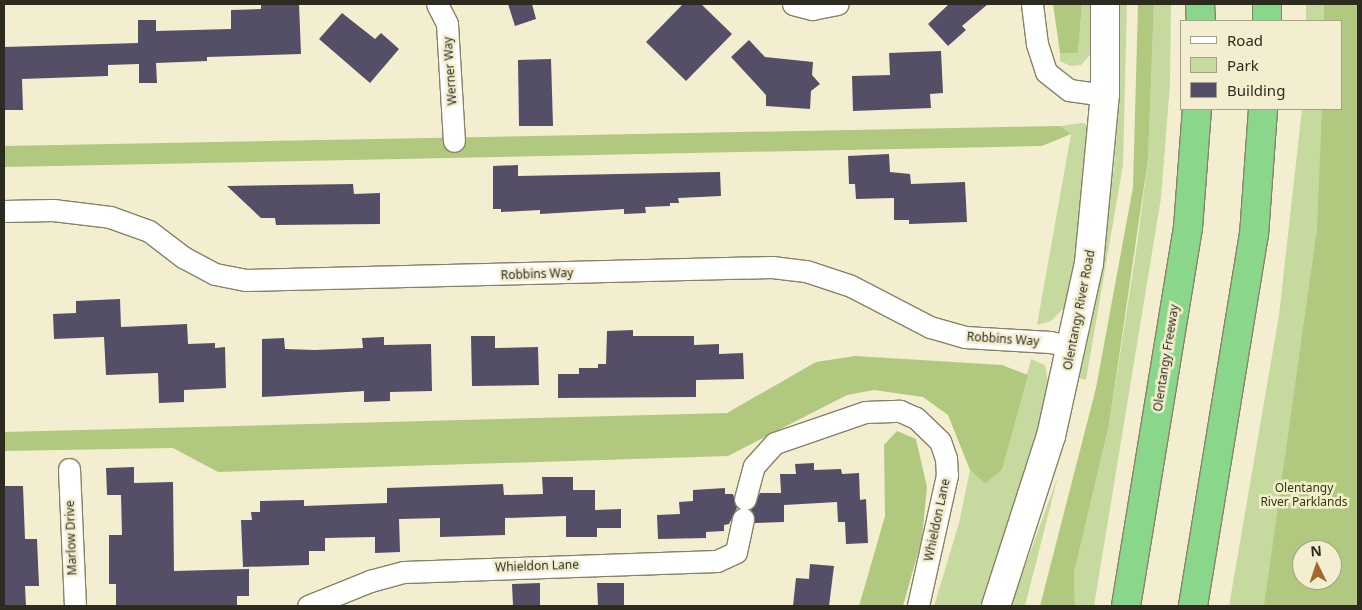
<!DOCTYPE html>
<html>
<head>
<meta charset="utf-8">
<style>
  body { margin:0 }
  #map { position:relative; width:1362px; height:610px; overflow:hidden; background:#f4eed0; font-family:"Noto Sans",sans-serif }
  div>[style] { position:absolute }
  .green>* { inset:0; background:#c6daa0 }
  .forest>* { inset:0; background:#b0c97e }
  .building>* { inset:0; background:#544e67 }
  .roads { filter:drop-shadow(1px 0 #878267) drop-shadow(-1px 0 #878267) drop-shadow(0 1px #878267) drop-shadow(0 -1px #878267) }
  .minor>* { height:21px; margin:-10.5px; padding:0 10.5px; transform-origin:10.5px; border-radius:10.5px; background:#fff }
  .secondary>* { height:28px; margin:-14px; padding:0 14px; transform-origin:14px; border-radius:14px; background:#fff }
  .motorway>* { height:28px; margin:-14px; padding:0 14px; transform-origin:14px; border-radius:14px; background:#8ad78b }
  span { translate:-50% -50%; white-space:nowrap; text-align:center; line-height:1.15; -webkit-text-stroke:5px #f4eed0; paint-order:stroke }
  .street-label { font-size:12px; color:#2d2b20 }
  .park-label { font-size:12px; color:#2d3c02 }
  .frame { position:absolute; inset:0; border:5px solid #2d2b20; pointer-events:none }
  .legend { position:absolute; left:1180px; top:20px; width:162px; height:90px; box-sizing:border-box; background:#f4eed0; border:1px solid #a4a08a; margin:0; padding:6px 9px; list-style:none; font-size:15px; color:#2d2b20 }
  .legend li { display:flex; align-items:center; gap:10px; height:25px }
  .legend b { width:25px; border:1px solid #a4a08a }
  .north { position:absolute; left:1292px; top:540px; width:50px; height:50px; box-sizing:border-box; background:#f4eed0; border:1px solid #a4a08a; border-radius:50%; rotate:356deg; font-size:14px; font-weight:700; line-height:20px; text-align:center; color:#2d2b20 }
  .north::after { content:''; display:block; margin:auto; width:18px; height:22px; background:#a4692a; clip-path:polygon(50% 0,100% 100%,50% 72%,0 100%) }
</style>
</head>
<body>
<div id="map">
  <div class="green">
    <i style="clip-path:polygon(1082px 4px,1094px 4px,1091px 54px,1081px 65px,1070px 66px,1060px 61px,1060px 53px,1078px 52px)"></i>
    <i style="clip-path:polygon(1120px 4px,1127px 4px,1123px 165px,1086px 380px,1079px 378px,1093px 313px,1114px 167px,1120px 85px)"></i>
    <i style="clip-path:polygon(1154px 4px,1171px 4px,1170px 84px,1161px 198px,1094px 606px,1075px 606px,1074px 573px,1109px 425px,1137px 245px,1148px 159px)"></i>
    <i style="clip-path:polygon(evenodd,1306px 4px,1358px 4px,1358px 606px,1229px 606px,1279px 315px,1302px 109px,1341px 109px,1341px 21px,1306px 21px,1306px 4px,1302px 550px,1332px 550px,1332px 580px,1302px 580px,1302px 550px)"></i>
    <i style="clip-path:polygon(1081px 123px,1086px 124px,1090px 144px,1083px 214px,1069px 303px,1051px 321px,1037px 325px,1071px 134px,1060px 126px)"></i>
    <i style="clip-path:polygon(1031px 359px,1045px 365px,1049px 387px,1032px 454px,983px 606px,934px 606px,959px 523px,970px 470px,985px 484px,1002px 470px)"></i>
    <i style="clip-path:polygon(1058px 476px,1025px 606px,1011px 606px,1023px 572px)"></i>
  </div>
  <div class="forest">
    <i style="clip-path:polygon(1053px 4px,1082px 4px,1078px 53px,1060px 53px)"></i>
    <i style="clip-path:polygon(1138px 4px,1154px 4px,1148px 159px,1109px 425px,1074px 573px,1075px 606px,1040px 606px,1096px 388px,1133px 187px)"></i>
    <i style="clip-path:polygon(evenodd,1324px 4px,1358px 4px,1358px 606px,1264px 606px,1317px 229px,1322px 109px,1341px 109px,1341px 21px,1324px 21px,1324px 4px,1302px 550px,1332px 550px,1332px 580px,1302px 580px,1302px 550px)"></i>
    <i style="clip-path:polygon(1060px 126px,1071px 134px,1042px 146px,4px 167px,4px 146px)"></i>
    <i style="clip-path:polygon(855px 356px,1002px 365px,1028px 375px,1002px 470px,985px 484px,970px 470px,948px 415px,923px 397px,874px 390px,847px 395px,728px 456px,218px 472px,173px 448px,4px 451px,4px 432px,727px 413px,816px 362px)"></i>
    <i style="clip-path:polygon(897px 431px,916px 439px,927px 487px,922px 538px,903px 606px,859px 606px,885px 516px,884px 445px)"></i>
  </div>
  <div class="building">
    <i style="clip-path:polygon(261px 4px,299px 4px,301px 54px,207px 57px,207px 61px,156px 63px,157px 83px,139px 83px,139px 64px,108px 65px,108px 76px,22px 79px,23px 110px,4px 110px,4px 47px,138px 43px,138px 20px,156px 20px,156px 31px,231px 29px,231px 10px,261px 9px)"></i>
    <i style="clip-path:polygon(508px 4px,532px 4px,536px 19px,515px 26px)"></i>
    <i style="clip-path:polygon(683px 4px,701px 4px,732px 34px,686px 81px,646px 42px)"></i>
    <i style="clip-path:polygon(949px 4px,988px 4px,962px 26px,966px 30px,948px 46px,928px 24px)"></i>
    <i style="clip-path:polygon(342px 13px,375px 39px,381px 33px,399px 49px,370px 83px,319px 39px)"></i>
    <i style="clip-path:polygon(749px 40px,765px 57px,813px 62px,812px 75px,820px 84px,811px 91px,810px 109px,766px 106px,766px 95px,731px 57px)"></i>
    <i style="clip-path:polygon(941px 51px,943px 93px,930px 94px,931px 108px,853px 111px,852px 76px,890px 75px,889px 53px)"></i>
    <i style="clip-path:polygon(551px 59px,553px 126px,519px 126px,518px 60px)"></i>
    <i style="clip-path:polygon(889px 154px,890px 172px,910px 174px,911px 184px,965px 182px,967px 222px,909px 224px,909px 220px,894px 220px,894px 198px,856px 199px,855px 184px,849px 184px,848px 156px)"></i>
    <i style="clip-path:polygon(518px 165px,518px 176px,720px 172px,721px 196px,678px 198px,679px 203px,670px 203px,670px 206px,645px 207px,646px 213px,624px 214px,624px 209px,540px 214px,540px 210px,501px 212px,501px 209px,493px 209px,493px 166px)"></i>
    <i style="clip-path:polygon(353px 184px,354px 194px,380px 193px,380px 224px,276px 225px,275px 218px,261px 218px,227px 186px)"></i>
    <i style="clip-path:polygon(120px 299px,121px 327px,187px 324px,188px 344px,215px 343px,215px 348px,225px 347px,226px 388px,184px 390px,184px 402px,159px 403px,158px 373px,106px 375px,104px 337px,54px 339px,53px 314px,76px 313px,76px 301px)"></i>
    <i style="clip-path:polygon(633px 330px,633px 336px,694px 336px,694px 345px,719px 344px,719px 354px,743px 353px,744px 379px,696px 380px,696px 397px,558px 398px,558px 374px,579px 374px,579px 368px,598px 368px,598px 364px,606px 364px,607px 331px)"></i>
    <i style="clip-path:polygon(471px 336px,495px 336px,495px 348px,538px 347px,539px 385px,472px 386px)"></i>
    <i style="clip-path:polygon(384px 337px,384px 345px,431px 344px,432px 391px,390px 392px,390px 401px,364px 402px,364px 391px,262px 397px,262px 339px,284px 338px,285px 349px,315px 350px,363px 348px,362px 338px)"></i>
    <i style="clip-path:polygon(814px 463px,814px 470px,841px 469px,842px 474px,859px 473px,860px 500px,866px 499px,868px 543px,846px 544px,845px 522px,838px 522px,837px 502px,784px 505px,784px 522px,755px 523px,751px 510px,760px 493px,781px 493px,780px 474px,796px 474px,795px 464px)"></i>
    <i style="clip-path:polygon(134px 467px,134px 483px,173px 482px,174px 571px,249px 569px,249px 596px,237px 596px,237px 606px,116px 606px,116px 584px,109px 584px,109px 535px,122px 535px,121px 495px,107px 495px,106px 468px)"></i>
    <i style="clip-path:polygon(542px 477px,573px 477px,573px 490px,595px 490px,595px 510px,621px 509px,621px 528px,597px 528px,597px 537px,566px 537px,566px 516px,505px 518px,505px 535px,440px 537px,440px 518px,399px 519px,400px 552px,375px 553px,375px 537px,325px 538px,325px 551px,309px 551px,309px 565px,243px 567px,241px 520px,252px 520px,251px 512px,260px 512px,260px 501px,304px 500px,304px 506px,387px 503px,387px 488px,503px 484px,504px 495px,543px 494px)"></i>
    <i style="clip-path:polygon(4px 486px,23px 486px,25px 539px,37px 539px,39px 586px,25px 586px,26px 606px,4px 606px)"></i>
    <i style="clip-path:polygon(725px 488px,725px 494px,733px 494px,737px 508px,729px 524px,724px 525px,724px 531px,706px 532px,706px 538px,658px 539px,657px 515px,680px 514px,679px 502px,693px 501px,693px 490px)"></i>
    <i style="clip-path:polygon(810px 564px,834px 566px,829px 606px,793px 606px,796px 578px,809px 579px)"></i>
    <i style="clip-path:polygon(540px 583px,540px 606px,513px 606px,512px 584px)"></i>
    <i style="clip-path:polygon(597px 583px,624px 583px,624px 606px,598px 606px)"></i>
  </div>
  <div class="roads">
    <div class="minor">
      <i style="left:437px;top:4px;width:22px;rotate:63deg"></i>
      <i style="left:447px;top:24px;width:117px;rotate:86.6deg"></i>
      <i style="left:793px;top:4px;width:20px;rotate:15deg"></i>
      <i style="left:812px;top:9px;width:26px;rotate:-11deg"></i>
      <i style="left:1032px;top:4px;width:40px;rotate:82.9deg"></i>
      <i style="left:1037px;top:44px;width:29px;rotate:72deg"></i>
      <i style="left:1046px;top:72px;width:29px;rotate:38deg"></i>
      <i style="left:1069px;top:90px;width:36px;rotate:8deg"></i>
      <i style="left:4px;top:211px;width:49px;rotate:-1.2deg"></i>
      <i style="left:53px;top:210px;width:57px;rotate:7deg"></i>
      <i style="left:110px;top:217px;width:41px;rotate:19.7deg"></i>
      <i style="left:149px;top:231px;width:43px;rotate:37.4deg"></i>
      <i style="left:183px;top:257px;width:36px;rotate:28deg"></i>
      <i style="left:215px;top:274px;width:32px;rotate:11deg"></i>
      <i style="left:246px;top:280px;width:526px;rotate:-1.42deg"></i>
      <i style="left:772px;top:267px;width:34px;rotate:7deg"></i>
      <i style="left:806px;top:271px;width:47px;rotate:18.4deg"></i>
      <i style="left:851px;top:286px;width:89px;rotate:27.4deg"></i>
      <i style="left:930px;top:327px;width:36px;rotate:16deg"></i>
      <i style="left:965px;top:337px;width:85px;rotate:3.4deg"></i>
      <i style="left:1050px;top:342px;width:24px;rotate:12deg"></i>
      <i style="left:69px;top:469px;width:137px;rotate:87.5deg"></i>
      <i style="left:745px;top:499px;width:34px;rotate:-75deg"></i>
      <i style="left:754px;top:466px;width:31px;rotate:-48deg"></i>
      <i style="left:775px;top:443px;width:95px;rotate:-19deg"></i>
      <i style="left:865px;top:412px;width:35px;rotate:-2deg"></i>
      <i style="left:900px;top:411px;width:17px;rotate:24deg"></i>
      <i style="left:916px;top:418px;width:33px;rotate:44deg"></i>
      <i style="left:940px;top:441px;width:18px;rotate:71deg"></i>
      <i style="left:946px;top:458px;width:17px;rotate:87deg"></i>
      <i style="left:947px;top:475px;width:134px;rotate:102.5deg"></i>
      <i style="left:308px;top:606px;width:67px;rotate:-22deg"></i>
      <i style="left:370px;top:581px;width:35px;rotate:-15deg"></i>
      <i style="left:404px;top:572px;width:313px;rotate:-2deg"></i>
      <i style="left:717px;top:561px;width:21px;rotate:-25deg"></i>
      <i style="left:736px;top:552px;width:34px;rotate:-78deg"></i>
    </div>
    <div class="secondary">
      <i style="left:996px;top:606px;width:179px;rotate:-72.1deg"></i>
      <i style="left:1051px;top:436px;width:177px;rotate:-77.6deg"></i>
      <i style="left:1089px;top:263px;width:169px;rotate:-84.6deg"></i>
      <i style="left:1105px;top:95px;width:91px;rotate:-90deg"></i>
    </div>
    <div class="motorway">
      <i style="left:1200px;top:4px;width:17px;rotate:87deg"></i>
      <i style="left:1267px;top:4px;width:17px;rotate:90deg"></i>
      <i style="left:1126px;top:606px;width:383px;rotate:-80.7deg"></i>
      <i style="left:1188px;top:228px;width:119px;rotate:-85.7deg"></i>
      <i style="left:1193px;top:606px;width:376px;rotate:-80.7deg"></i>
      <i style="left:1254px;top:235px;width:126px;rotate:-85.9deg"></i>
    </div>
  </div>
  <div class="street-label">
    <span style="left:450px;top:71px;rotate:-94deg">Werner Way</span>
    <span style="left:537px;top:274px;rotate:-2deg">Robbins Way</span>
    <span style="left:1079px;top:310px;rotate:-79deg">Olentangy River Road</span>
    <span style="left:1003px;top:339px;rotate:4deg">Robbins Way</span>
    <span style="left:1166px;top:358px;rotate:-81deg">Olentangy Freeway</span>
    <span style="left:937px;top:520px;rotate:-78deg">Whieldon Lane</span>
    <span style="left:71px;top:538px;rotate:-92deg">Marlow Drive</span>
    <span style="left:537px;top:566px;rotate:-2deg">Whieldon Lane</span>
  </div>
  <div class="park-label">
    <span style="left:1304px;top:495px">Olentangy<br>River Parklands</span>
  </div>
  <div class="frame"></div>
  <ul class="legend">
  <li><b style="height:6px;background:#fff"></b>Road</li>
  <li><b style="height:14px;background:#c6daa0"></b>Park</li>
  <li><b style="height:14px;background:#544e67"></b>Building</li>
  </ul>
  <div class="north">N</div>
</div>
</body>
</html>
